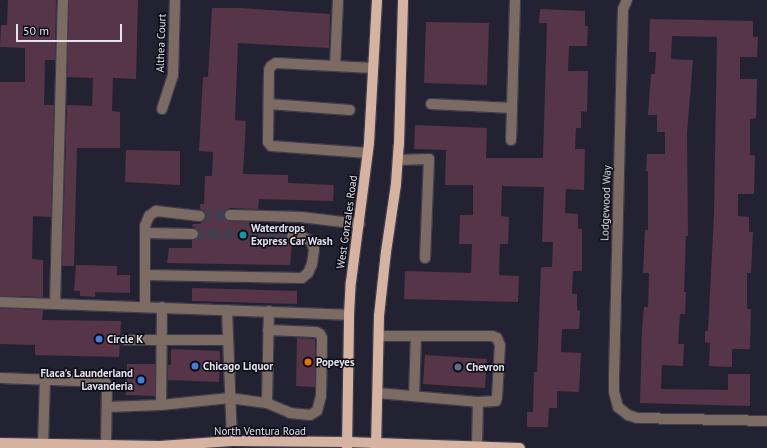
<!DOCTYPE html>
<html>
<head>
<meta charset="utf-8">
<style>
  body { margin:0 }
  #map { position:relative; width:767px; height:448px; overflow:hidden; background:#232233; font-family:"PT Sans",sans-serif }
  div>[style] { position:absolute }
  .building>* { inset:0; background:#573548 }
  .minor-tunnel>* { height:10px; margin-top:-5px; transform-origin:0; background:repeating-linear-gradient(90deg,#403f4f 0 10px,transparent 0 15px) }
  .roads { filter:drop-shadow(1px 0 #3e3d4d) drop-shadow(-1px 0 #3e3d4d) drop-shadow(0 1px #3e3d4d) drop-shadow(0 -1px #3e3d4d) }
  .minor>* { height:10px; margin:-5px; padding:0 5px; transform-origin:5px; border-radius:5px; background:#7c6b62 }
  .major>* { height:10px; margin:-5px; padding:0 5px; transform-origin:5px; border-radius:5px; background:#d6b3a1 }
  .dots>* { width:11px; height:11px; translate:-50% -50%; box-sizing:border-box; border:2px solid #0d0c14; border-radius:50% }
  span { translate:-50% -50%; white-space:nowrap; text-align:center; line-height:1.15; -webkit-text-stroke:3px #0d0c14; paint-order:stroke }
  .street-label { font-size:11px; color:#e3e3ef }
  .poi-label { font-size:11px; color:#e3e3ef; font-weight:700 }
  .left { translate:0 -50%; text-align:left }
  .right { translate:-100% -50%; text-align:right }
  .scale { position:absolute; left:16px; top:24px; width:106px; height:18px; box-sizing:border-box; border:2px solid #e3e3ef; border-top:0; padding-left:5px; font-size:12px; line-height:14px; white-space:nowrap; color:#e3e3ef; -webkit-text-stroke:3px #0d0c14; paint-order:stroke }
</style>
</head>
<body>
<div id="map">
  <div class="building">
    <i style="clip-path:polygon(8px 0,56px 0,55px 60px,45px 60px,44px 105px,54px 105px,51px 217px,33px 216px,32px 259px,43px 260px,43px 297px,0 296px,0 82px,25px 82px,25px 48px,0 47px,1px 25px,7px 25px)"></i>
    <i style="clip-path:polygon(69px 0,138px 0,136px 79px,113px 78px,112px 111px,120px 112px,120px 148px,77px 148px,74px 266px,62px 266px,67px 105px,92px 106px,93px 78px,67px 77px)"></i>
    <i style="clip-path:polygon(212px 8px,240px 8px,330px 14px,329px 48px,238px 43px,235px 120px,246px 121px,243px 174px,288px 175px,288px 183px,334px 185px,333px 201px,259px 199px,258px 209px,230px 208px,224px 212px,225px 218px,229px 221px,258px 222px,257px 227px,292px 228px,286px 235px,288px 241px,292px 243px,290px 265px,167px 263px,169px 248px,192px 248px,192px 240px,196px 239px,199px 234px,197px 229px,192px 226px,193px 224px,200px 224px,206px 217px,204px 211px,200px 209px,200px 204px,204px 204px,205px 176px,212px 176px,213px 152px,199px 151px,203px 77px,208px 77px)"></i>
    <i style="clip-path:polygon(540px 9px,585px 11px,585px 26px,588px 26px,587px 46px,569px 46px,568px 71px,588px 71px,587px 112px,581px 111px,581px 128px,576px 128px,575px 149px,585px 149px,584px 190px,566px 189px,565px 213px,578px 214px,578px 229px,582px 229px,582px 271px,573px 271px,572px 294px,577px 294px,577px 310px,580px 311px,579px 329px,562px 329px,561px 352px,581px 353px,579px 392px,557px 391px,557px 408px,549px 408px,548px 427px,527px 427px,527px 412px,533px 412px,534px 372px,537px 372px,541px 267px,552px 267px,553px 242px,542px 242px,544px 187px,502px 186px,501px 216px,509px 217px,508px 244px,500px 244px,499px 275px,519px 276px,518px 302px,404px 299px,405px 271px,471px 273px,472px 244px,459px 244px,460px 215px,473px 215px,473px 185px,445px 185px,446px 150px,414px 149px,415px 125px,487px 128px,486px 158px,543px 158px,547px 23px,539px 23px)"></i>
    <i style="clip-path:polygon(650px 19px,753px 21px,753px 37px,758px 37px,757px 57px,740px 57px,740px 79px,757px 79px,756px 118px,750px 119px,750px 155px,755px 155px,754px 194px,738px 194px,738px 216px,749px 217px,749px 232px,753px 232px,751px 273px,747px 273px,747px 309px,751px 309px,750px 349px,732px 349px,732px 367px,709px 366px,710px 343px,705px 342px,705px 331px,708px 331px,714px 215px,717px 37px,672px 36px,671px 59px,693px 60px,687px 133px,688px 236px,686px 236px,684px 292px,686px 292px,685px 314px,680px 314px,678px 344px,684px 344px,683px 366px,662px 365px,661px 389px,728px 390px,728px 374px,750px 374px,750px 406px,640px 403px,642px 330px,644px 307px,648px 307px,649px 273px,643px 273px,645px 230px,648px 230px,648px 171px,646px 171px,647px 154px,665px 154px,665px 132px,657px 132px,657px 115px,648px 115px,651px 74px,655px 74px,656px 52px,649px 52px)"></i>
    <i style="clip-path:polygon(426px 22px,489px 23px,487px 85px,424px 83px)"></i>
    <i style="clip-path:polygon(126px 150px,180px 151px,180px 185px,125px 182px)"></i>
    <i style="clip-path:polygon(76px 265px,117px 266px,117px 275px,130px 275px,130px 293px,95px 292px,95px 297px,80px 296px,80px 291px,74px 291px)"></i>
    <i style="clip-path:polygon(192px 288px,297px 291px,297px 304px,192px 301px)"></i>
    <i style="clip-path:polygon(0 308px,43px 310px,42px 320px,121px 321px,119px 357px,35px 355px,35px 345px,0 344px)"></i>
    <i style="clip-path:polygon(297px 338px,315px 339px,315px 387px,296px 386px)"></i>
    <i style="clip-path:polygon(171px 349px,220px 351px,219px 382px,168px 380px,168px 365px,171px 365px)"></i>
    <i style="clip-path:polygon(425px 355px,487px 359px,485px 388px,423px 384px)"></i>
    <i style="clip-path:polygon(127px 364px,155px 364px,155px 396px,126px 395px)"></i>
  </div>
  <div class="minor-tunnel">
    <i style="left:200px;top:216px;width:30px;rotate:-2deg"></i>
    <i style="left:193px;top:234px;width:99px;rotate:1.2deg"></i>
  </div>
  <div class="roads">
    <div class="minor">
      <i style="left:627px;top:0;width:10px;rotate:114deg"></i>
      <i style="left:623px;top:9px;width:364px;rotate:91.4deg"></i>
      <i style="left:614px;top:373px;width:19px;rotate:90deg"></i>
      <i style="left:614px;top:392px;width:16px;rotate:75deg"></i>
      <i style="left:618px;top:407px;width:13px;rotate:39deg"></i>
      <i style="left:628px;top:415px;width:9px;rotate:18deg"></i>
      <i style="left:637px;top:418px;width:130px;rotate:1.3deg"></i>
      <i style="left:335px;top:66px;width:66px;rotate:-87.4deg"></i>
      <i style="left:269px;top:104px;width:81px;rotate:4.2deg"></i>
      <i style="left:431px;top:104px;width:81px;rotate:2.8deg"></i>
      <i style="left:512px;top:108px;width:108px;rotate:-88.4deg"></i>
      <i style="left:162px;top:109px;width:36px;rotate:-72deg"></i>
      <i style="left:173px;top:75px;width:75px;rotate:-88.5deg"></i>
      <i style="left:511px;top:140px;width:32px;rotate:-88deg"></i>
      <i style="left:368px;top:153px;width:97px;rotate:-175.9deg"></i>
      <i style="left:271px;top:146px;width:5px;rotate:-127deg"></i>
      <i style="left:268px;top:142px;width:72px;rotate:-89.2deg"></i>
      <i style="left:269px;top:70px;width:4px;rotate:-63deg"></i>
      <i style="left:271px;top:66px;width:6px;rotate:-31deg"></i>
      <i style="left:276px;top:63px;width:97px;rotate:3deg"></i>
      <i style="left:398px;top:160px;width:31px;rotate:-2deg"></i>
      <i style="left:429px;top:159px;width:99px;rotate:92.3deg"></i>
      <i style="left:230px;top:215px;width:71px;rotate:1.6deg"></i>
      <i style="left:301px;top:217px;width:59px;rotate:6.8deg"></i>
      <i style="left:145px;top:233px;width:48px;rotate:1.2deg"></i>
      <i style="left:145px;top:275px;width:157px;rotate:1.1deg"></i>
      <i style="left:302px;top:278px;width:8px;rotate:-40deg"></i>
      <i style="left:308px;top:273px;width:10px;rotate:-66deg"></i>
      <i style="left:312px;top:264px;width:15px;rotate:-82deg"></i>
      <i style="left:314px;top:249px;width:9px;rotate:-111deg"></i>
      <i style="left:311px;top:241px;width:8px;rotate:-157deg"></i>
      <i style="left:304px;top:238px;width:12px;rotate:-171deg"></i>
      <i style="left:0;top:302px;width:349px;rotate:2.1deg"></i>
      <i style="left:55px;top:303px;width:303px;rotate:-88.5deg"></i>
      <i style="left:145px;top:306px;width:80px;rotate:-90deg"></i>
      <i style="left:145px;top:226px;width:11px;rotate:-68deg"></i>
      <i style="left:149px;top:216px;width:9px;rotate:-36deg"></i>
      <i style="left:156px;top:211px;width:44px;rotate:6.5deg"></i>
      <i style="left:227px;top:310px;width:131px;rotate:87.8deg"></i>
      <i style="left:379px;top:336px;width:113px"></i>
      <i style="left:492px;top:336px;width:5px;rotate:22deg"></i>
      <i style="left:497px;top:338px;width:8px;rotate:67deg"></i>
      <i style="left:500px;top:345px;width:52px;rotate:93.3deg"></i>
      <i style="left:497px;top:397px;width:4px;rotate:104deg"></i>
      <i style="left:496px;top:401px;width:18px;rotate:177deg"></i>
      <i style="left:125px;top:340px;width:103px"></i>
      <i style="left:0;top:378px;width:105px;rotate:2.2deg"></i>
      <i style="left:105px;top:382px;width:4px;rotate:63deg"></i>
      <i style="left:107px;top:386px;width:60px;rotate:91deg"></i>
      <i style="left:378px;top:393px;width:100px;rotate:5.1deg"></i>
      <i style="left:478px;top:402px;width:45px;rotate:91.3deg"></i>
      <i style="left:414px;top:396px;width:60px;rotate:-88.1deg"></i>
      <i style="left:267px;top:403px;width:25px;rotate:23deg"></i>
      <i style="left:290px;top:413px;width:20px;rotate:6deg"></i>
      <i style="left:310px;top:415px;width:8px;rotate:-30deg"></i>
      <i style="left:317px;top:411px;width:16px;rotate:-75deg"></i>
      <i style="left:321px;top:396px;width:58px;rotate:-89deg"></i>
      <i style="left:322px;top:338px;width:4px;rotate:-117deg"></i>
      <i style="left:320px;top:334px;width:4px;rotate:-153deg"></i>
      <i style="left:316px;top:332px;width:48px;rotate:-177.6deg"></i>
      <i style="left:161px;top:405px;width:98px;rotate:-89.4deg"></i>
      <i style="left:107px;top:407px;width:54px;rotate:-2.1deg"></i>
      <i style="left:161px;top:405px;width:69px;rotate:-5.8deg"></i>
      <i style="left:230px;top:398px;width:37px;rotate:8deg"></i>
      <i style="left:267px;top:403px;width:92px;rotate:-88.8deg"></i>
      <i style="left:43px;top:444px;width:65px;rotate:-88.2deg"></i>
    </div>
    <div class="major">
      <i style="left:0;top:443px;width:160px;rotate:1.1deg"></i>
      <i style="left:160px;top:446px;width:72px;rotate:-4deg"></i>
      <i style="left:232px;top:441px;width:115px;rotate:0.5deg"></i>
      <i style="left:347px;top:442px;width:173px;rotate:2deg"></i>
      <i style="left:347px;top:448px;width:133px;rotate:-89.1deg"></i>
      <i style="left:349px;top:315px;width:33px;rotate:-87deg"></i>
      <i style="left:351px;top:282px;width:140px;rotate:-82.6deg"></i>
      <i style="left:369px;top:143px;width:143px;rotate:-86.8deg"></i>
      <i style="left:376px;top:448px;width:132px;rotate:-88.7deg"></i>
      <i style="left:379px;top:316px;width:64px;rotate:-83.8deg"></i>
      <i style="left:386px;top:252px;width:69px;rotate:-81.6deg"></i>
      <i style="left:396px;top:184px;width:39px;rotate:-86deg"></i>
      <i style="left:399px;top:145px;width:145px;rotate:-88.4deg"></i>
    </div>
  </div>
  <div class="dots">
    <i style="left:243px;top:235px;background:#0f9aa8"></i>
    <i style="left:99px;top:339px;background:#3f7fe0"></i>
    <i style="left:308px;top:362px;background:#e8710a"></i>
    <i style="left:195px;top:366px;background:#3f7fe0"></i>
    <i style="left:458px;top:367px;background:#5c6f8a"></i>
    <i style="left:141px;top:380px;background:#3f7fe0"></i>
  </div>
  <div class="street-label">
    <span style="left:161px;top:43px;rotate:-88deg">Althea Court</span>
    <span style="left:606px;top:203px;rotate:-88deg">Lodgewood Way</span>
    <span style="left:347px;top:222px;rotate:-82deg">West Gonzales Road</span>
    <span style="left:260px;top:431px">North Ventura Road</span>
  </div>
  <div class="poi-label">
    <span class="left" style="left:251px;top:235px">Waterdrops<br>Express Car Wash</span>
    <span class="left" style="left:107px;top:339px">Circle K</span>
    <span class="left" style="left:316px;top:362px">Popeyes</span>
    <span class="left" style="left:203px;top:366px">Chicago Liquor</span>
    <span class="left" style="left:466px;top:367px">Chevron</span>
    <span class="right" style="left:133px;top:380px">Flaca's Launderland<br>Lavanderia</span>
  </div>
  <div class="scale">50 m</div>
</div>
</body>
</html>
